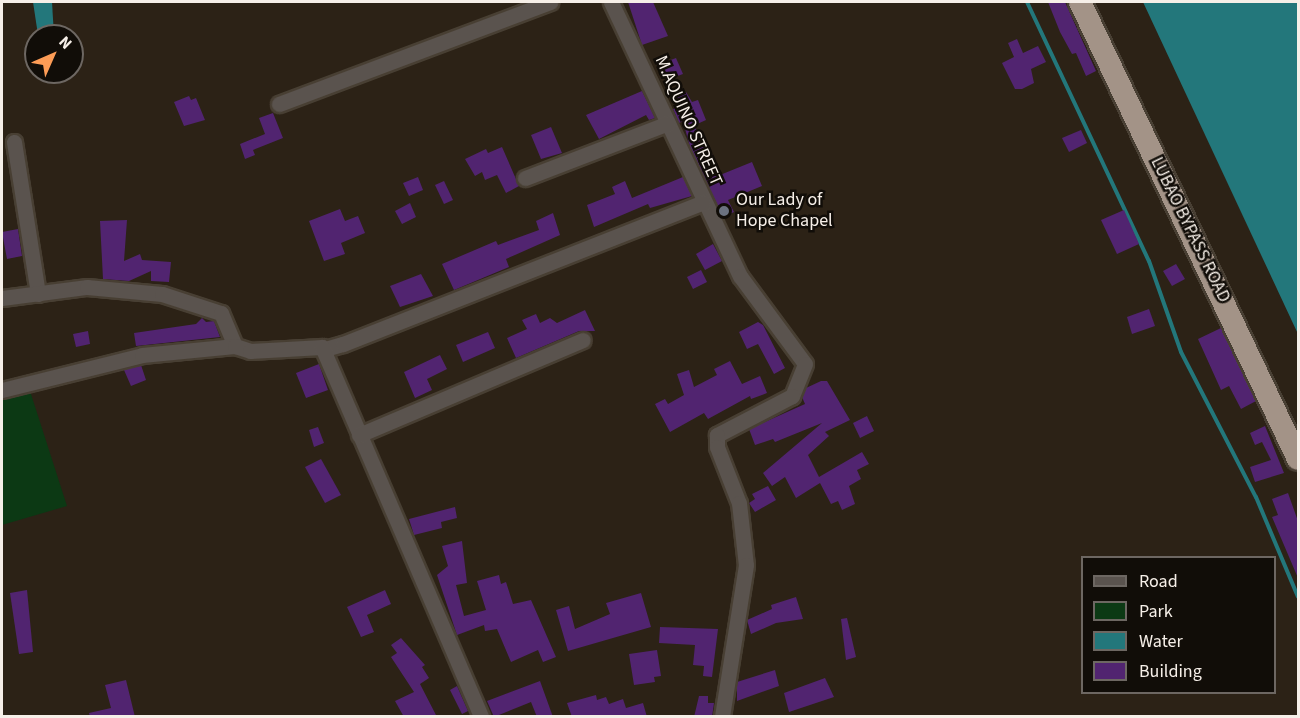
<!DOCTYPE html>
<html>
<head>
<meta charset="utf-8">
<style>
  body { margin:0 }
  #map { position:relative; width:1300px; height:718px; overflow:hidden; background:#2c2216; font-family:"Source Sans 3",sans-serif }
  div>[style] { position:absolute }
  .green>* { inset:0; background:#0c3914 }
  .water>* { inset:0; background:#23777b }
  .stream>* { height:4px; margin:-2px; padding:0 2px; transform-origin:2px; border-radius:2px; background:#23777b }
  .building>* { inset:0; background:#512470 }
  .roads { filter:drop-shadow(2px 0 #483f33) drop-shadow(-2px 0 #483f33) drop-shadow(0 2px #483f33) drop-shadow(0 -2px #483f33) }
  .minor>* { height:15px; margin:-7.5px; padding:0 7.5px; transform-origin:7.5px; border-radius:7.5px; background:#5a534e }
  .highway>* { height:22px; margin:-11px; padding:0 11px; transform-origin:11px; border-radius:11px; background:#a39387 }
  .dots>* { width:16px; height:16px; translate:-50% -50%; box-sizing:border-box; border:3px solid #110d08; border-radius:50% }
  span { translate:-50% -50%; white-space:nowrap; text-align:center; line-height:1.15; -webkit-text-stroke:5px #110d08; paint-order:stroke }
  .street-label { font-size:18px; color:#f6efe8 }
  .poi-label { font-size:18px; color:#f6efe8 }
  .left { translate:0 -50%; text-align:left }
  .frame { position:absolute; inset:0; border:3px solid #f6efe8; pointer-events:none }
  .legend { position:absolute; left:1081px; top:556px; width:195px; height:138px; box-sizing:border-box; background:#110d08; border:2px solid #6d6762; margin:0; padding:8px 10px; list-style:none; font-size:18px; color:#f6efe8 }
  .legend li { display:flex; align-items:center; gap:12px; height:30px }
  .legend b { width:30px; border:2px solid #6d6762 }
  .north { position:absolute; left:24px; top:24px; width:60px; height:60px; box-sizing:border-box; background:#110d08; border:2px solid #6d6762; border-radius:50%; rotate:45deg; font-size:16px; font-weight:700; line-height:24px; text-align:center; color:#f6efe8 }
  .north::after { content:''; display:block; margin:auto; width:21px; height:27px; background:#fd9c56; clip-path:polygon(50% 0,100% 100%,50% 72%,0 100%) }
</style>
</head>
<body>
<div id="map">
  <div class="green">
    <i style="clip-path:polygon(30px 391px,67px 506px,2px 525px,2px 400px)"></i>
  </div>
  <div class="water">
    <i style="clip-path:polygon(33px 2px,52px 2px,54px 36px,38px 35px)"></i>
    <i style="clip-path:polygon(1143px 2px,1298px 2px,1298px 334px)"></i>
  </div>
  <div class="stream">
    <i style="left:1027px;top:2px;width:286px;rotate:64.8deg"></i>
    <i style="left:1149px;top:261px;width:96px;rotate:70.6deg"></i>
    <i style="left:1181px;top:352px;width:163px;rotate:62.7deg"></i>
    <i style="left:1256px;top:497px;width:108px;rotate:67.2deg"></i>
  </div>
  <div class="building">
    <i style="clip-path:polygon(628px 2px,653px 2px,668px 36px,642px 45px)"></i>
    <i style="clip-path:polygon(1048px 2px,1065px 2px,1096px 71px,1086px 76px,1076px 53px,1072px 54px,1060px 32px)"></i>
    <i style="clip-path:polygon(1017px 39px,1023px 53px,1038px 46px,1046px 62px,1031px 69px,1034px 83px,1022px 89px,1015px 89px,1002px 63px,1014px 57px,1008px 43px)"></i>
    <i style="clip-path:polygon(676px 58px,683px 74px,667px 80px,660px 64px)"></i>
    <i style="clip-path:polygon(642px 91px,655px 118px,649px 120px,646px 115px,599px 139px,586px 115px)"></i>
    <i style="clip-path:polygon(686px 92px,692px 102px,698px 100px,706px 120px,695px 125px,701px 147px,709px 146px,720px 175px,752px 162px,762px 186px,728px 200px,734px 212px,723px 217px,690px 147px,683px 121px,679px 123px,673px 109px,682px 106px,677px 97px)"></i>
    <i style="clip-path:polygon(189px 96px,191px 100px,196px 98px,205px 120px,184px 126px,174px 102px)"></i>
    <i style="clip-path:polygon(273px 113px,283px 138px,253px 150px,255px 155px,245px 159px,240px 144px,265px 134px,259px 118px)"></i>
    <i style="clip-path:polygon(551px 127px,562px 153px,541px 159px,531px 135px)"></i>
    <i style="clip-path:polygon(1081px 130px,1087px 143px,1069px 152px,1062px 138px)"></i>
    <i style="clip-path:polygon(502px 147px,519px 186px,506px 193px,497px 175px,485px 180px,482px 172px,475px 176px,465px 159px,486px 149px,488px 153px)"></i>
    <i style="clip-path:polygon(418px 177px,423px 190px,409px 196px,403px 183px)"></i>
    <i style="clip-path:polygon(683px 177px,692px 196px,650px 208px,648px 204px,594px 227px,587px 205px,615px 194px,612px 187px,625px 181px,632px 198px)"></i>
    <i style="clip-path:polygon(444px 181px,453px 200px,444px 204px,435px 185px)"></i>
    <i style="clip-path:polygon(410px 203px,416px 217px,402px 224px,395px 211px)"></i>
    <i style="clip-path:polygon(340px 209px,345px 221px,358px 216px,365px 233px,341px 243px,345px 254px,324px 261px,309px 221px)"></i>
    <i style="clip-path:polygon(1124px 210px,1139px 244px,1117px 254px,1101px 220px)"></i>
    <i style="clip-path:polygon(553px 213px,560px 235px,506px 259px,509px 267px,454px 290px,442px 264px,496px 241px,498px 245px,539px 230px,536px 221px)"></i>
    <i style="clip-path:polygon(127px 220px,124px 261px,140px 254px,142px 260px,171px 262px,169px 282px,151px 281px,151px 271px,129px 281px,103px 279px,100px 221px)"></i>
    <i style="clip-path:polygon(18px 229px,22px 256px,7px 259px,2px 232px)"></i>
    <i style="clip-path:polygon(713px 244px,722px 261px,705px 270px,696px 254px)"></i>
    <i style="clip-path:polygon(1176px 264px,1185px 279px,1172px 286px,1163px 271px)"></i>
    <i style="clip-path:polygon(701px 270px,707px 282px,693px 289px,687px 277px)"></i>
    <i style="clip-path:polygon(421px 274px,433px 296px,400px 307px,390px 286px)"></i>
    <i style="clip-path:polygon(1149px 309px,1155px 326px,1132px 334px,1127px 317px)"></i>
    <i style="clip-path:polygon(585px 310px,595px 331px,579px 331px,516px 358px,507px 338px,527px 329px,522px 320px,536px 314px,540px 323px,550px 318px,557px 323px)"></i>
    <i style="clip-path:polygon(202px 318px,206px 322px,214px 321px,220px 337px,136px 346px,134px 333px,196px 324px)"></i>
    <i style="clip-path:polygon(758px 322px,763px 325px,785px 368px,774px 374px,758px 344px,747px 349px,739px 332px)"></i>
    <i style="clip-path:polygon(1221px 328px,1256px 401px,1241px 409px,1229px 386px,1221px 390px,1198px 339px)"></i>
    <i style="clip-path:polygon(88px 331px,90px 344px,76px 347px,73px 334px)"></i>
    <i style="clip-path:polygon(488px 332px,495px 348px,463px 362px,456px 345px)"></i>
    <i style="clip-path:polygon(440px 355px,447px 369px,427px 379px,432px 390px,415px 398px,404px 372px)"></i>
    <i style="clip-path:polygon(730px 361px,742px 384px,760px 376px,767px 393px,751px 399px,750px 396px,708px 419px,704px 413px,670px 432px,655px 404px,665px 399px,668px 404px,684px 395px,677px 374px,689px 370px,694px 387px,717px 375px,714px 369px)"></i>
    <i style="clip-path:polygon(319px 364px,328px 390px,306px 398px,296px 373px)"></i>
    <i style="clip-path:polygon(141px 365px,146px 380px,131px 386px,124px 370px)"></i>
    <i style="clip-path:polygon(821px 381px,827px 381px,850px 420px,825px 432px,829px 436px,808px 455px,819px 477px,862px 452px,869px 464px,857px 470px,861px 479px,849px 486px,855px 504px,842px 510px,838px 501px,831px 504px,820px 483px,796px 498px,785px 477px,772px 486px,763px 473px,822px 423px,775px 442px,773px 439px,755px 445px,749px 429px,805px 404px,802px 397px,806px 388px)"></i>
    <i style="clip-path:polygon(867px 416px,874px 431px,860px 438px,853px 423px)"></i>
    <i style="clip-path:polygon(1265px 426px,1284px 473px,1255px 482px,1250px 467px,1271px 460px,1262px 442px,1255px 445px,1250px 433px)"></i>
    <i style="clip-path:polygon(318px 427px,324px 443px,314px 447px,309px 430px)"></i>
    <i style="clip-path:polygon(321px 459px,341px 495px,325px 503px,305px 467px)"></i>
    <i style="clip-path:polygon(768px 486px,776px 500px,755px 512px,749px 503px,755px 499px,752px 494px)"></i>
    <i style="clip-path:polygon(1288px 493px,1299px 524px,1298px 578px,1272px 517px,1278px 515px,1272px 499px)"></i>
    <i style="clip-path:polygon(455px 507px,457px 518px,441px 522px,442px 528px,414px 535px,409px 519px)"></i>
    <i style="clip-path:polygon(462px 541px,467px 583px,456px 585px,464px 616px,486px 610px,477px 581px,499px 575px,501px 584px,506px 582px,513px 604px,531px 600px,556px 657px,543px 662px,538px 650px,511px 662px,497px 629px,485px 631px,484px 625px,457px 635px,437px 575px,448px 566px,442px 546px)"></i>
    <i style="clip-path:polygon(27px 590px,33px 652px,19px 654px,10px 593px)"></i>
    <i style="clip-path:polygon(385px 590px,391px 604px,367px 615px,374px 632px,361px 637px,347px 607px)"></i>
    <i style="clip-path:polygon(641px 593px,651px 627px,568px 651px,556px 610px,569px 606px,575px 629px,610px 614px,606px 603px)"></i>
    <i style="clip-path:polygon(796px 597px,803px 619px,776px 623px,751px 634px,747px 620px,772px 609px,771px 605px)"></i>
    <i style="clip-path:polygon(847px 618px,856px 657px,846px 660px,841px 619px)"></i>
    <i style="clip-path:polygon(660px 627px,718px 629px,712px 677px,703px 676px,704px 666px,693px 665px,695px 645px,659px 643px)"></i>
    <i style="clip-path:polygon(401px 638px,425px 665px,422px 667px,429px 678px,420px 684px,437px 717px,404px 717px,395px 701px,414px 692px,391px 657px,397px 653px,391px 645px)"></i>
    <i style="clip-path:polygon(657px 650px,661px 676px,654px 677px,655px 682px,634px 685px,629px 654px)"></i>
    <i style="clip-path:polygon(775px 670px,779px 686px,737px 701px,737px 682px)"></i>
    <i style="clip-path:polygon(825px 678px,834px 697px,789px 712px,784px 693px)"></i>
    <i style="clip-path:polygon(126px 680px,135px 717px,90px 717px,89px 713px,111px 708px,105px 685px)"></i>
    <i style="clip-path:polygon(540px 681px,553px 717px,537px 717px,531px 702px,494px 717px,487px 701px)"></i>
    <i style="clip-path:polygon(457px 686px,468px 711px,462px 714px,450px 690px)"></i>
    <i style="clip-path:polygon(596px 695px,597px 700px,606px 697px,609px 704px,623px 699px,626px 708px,643px 703px,647px 717px,572px 717px,567px 703px)"></i>
    <i style="clip-path:polygon(699px 696px,708px 696px,708px 703px,714px 703px,712px 717px,694px 717px)"></i>
  </div>
  <div class="roads">
    <div class="minor">
      <i style="left:611px;top:2px;width:303px;rotate:64.8deg"></i>
      <i style="left:740px;top:276px;width:109px;rotate:53.5deg"></i>
      <i style="left:805px;top:364px;width:35px;rotate:112deg"></i>
      <i style="left:792px;top:396px;width:85px;rotate:152.5deg"></i>
      <i style="left:717px;top:435px;width:12px;rotate:90deg"></i>
      <i style="left:717px;top:447px;width:60px;rotate:68.6deg"></i>
      <i style="left:739px;top:503px;width:62px;rotate:83.6deg"></i>
      <i style="left:746px;top:565px;width:153px;rotate:99deg"></i>
      <i style="left:279px;top:104px;width:290px;rotate:-20.6deg"></i>
      <i style="left:14px;top:142px;width:154px;rotate:81deg"></i>
      <i style="left:525px;top:178px;width:153px;rotate:-21deg"></i>
      <i style="left:2px;top:298px;width:86px;rotate:-7.4deg"></i>
      <i style="left:87px;top:287px;width:75px;rotate:5.3deg"></i>
      <i style="left:162px;top:294px;width:62px;rotate:17.9deg"></i>
      <i style="left:221px;top:313px;width:36px;rotate:67deg"></i>
      <i style="left:322px;top:347px;width:4px;rotate:34deg"></i>
      <i style="left:325px;top:349px;width:19px;rotate:-16deg"></i>
      <i style="left:343px;top:344px;width:387px;rotate:-21.5deg"></i>
      <i style="left:2px;top:390px;width:144px;rotate:-14deg"></i>
      <i style="left:142px;top:355px;width:93px;rotate:-5.5deg"></i>
      <i style="left:235px;top:346px;width:16px;rotate:18deg"></i>
      <i style="left:250px;top:351px;width:72px;rotate:-3.2deg"></i>
      <i style="left:322px;top:347px;width:402px;rotate:66.7deg"></i>
      <i style="left:359px;top:435px;width:243px;rotate:-23deg"></i>
    </div>
    <div class="highway">
      <i style="left:1080px;top:2px;width:506px;rotate:64.5deg"></i>
    </div>
  </div>
  <div class="dots">
    <i style="left:724px;top:211px;background:#6b7280"></i>
  </div>
  <div class="street-label">
    <span style="left:688px;top:121px;rotate:66deg">M.AQUINO STREET</span>
    <span style="left:1190px;top:230px;rotate:64deg">LUBAO BYPASS ROAD</span>
  </div>
  <div class="poi-label">
    <span class="left" style="left:736px;top:211px">Our Lady of<br>Hope Chapel</span>
  </div>
  <div class="frame"></div>
  <ul class="legend">
  <li><b style="height:8px;background:#5a534e"></b>Road</li>
  <li><b style="height:16px;background:#0c3914"></b>Park</li>
  <li><b style="height:16px;background:#23777b"></b>Water</li>
  <li><b style="height:16px;background:#512470"></b>Building</li>
  </ul>
  <div class="north">N</div>
</div>
</body>
</html>
